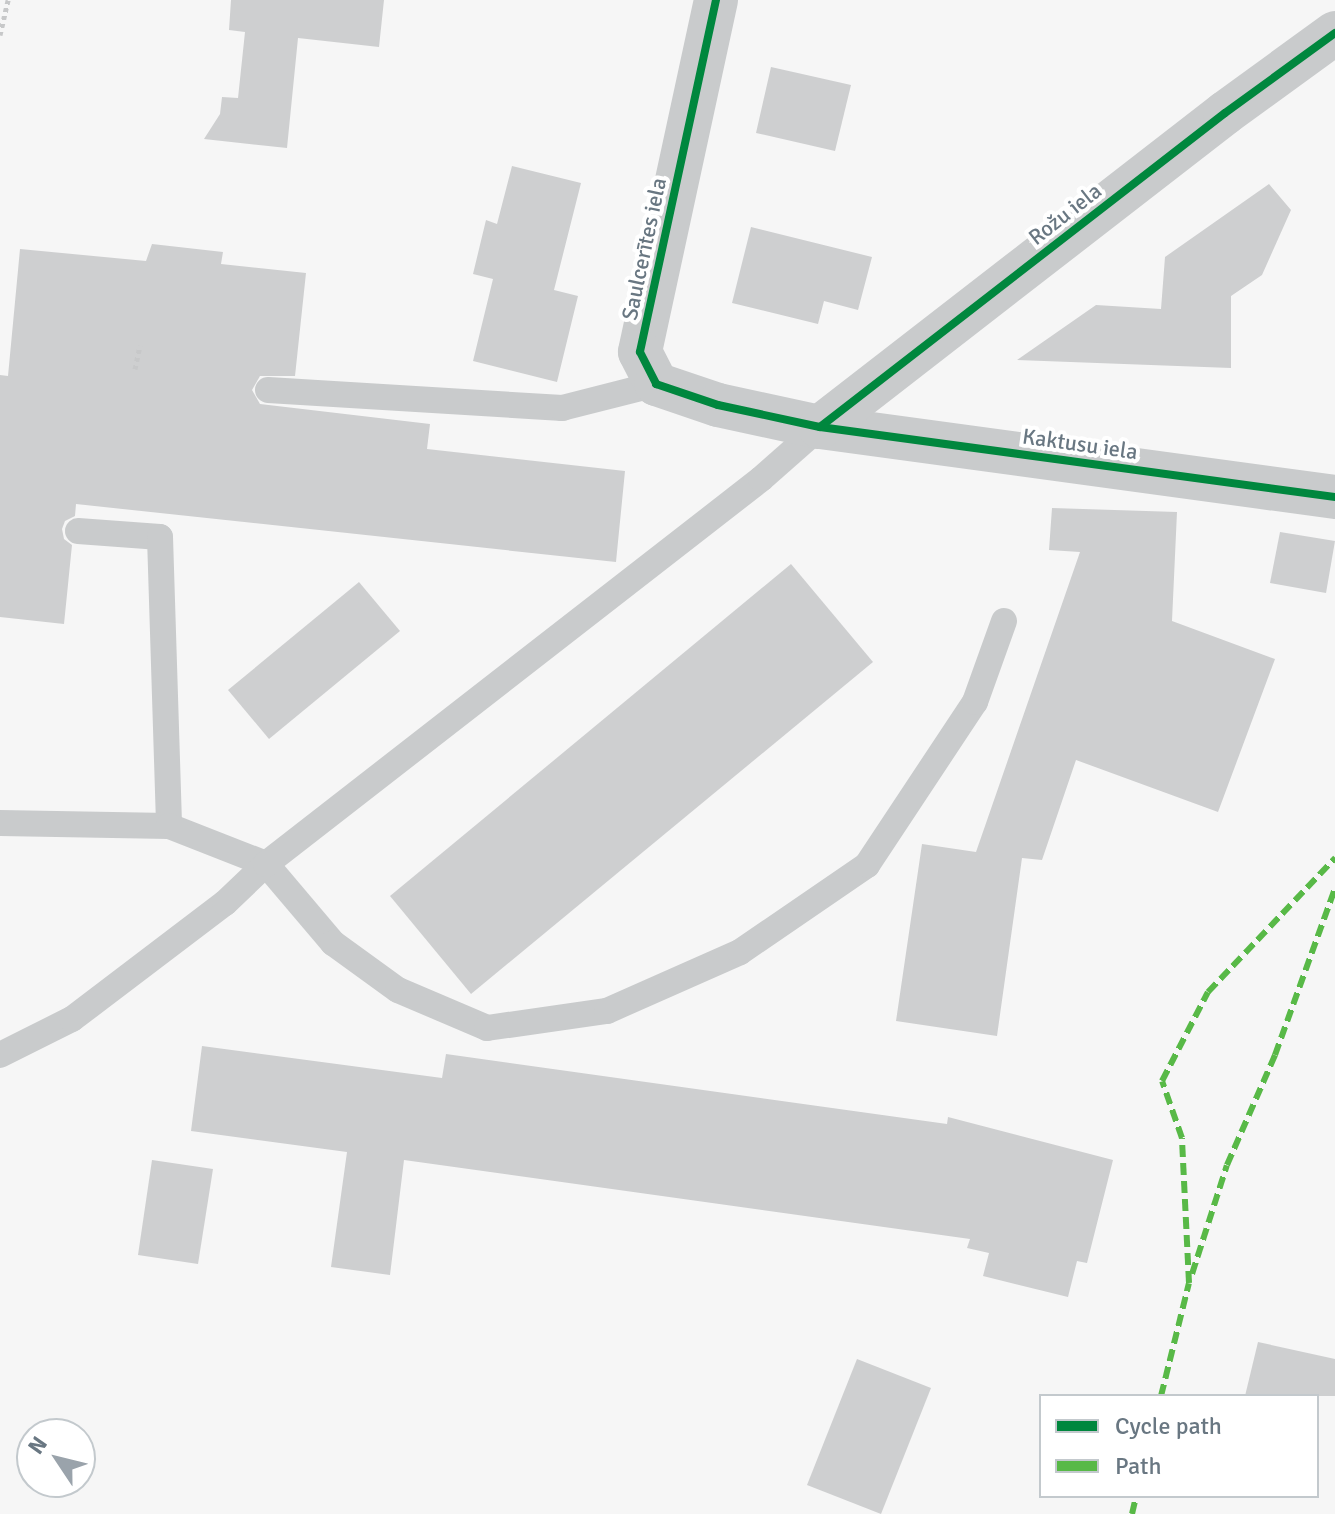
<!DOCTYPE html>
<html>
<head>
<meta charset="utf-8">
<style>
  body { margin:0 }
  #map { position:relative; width:1335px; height:1514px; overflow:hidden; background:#f6f6f6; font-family:Signika,sans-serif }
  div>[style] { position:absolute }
  .building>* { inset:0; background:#cecfd0 }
  .path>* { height:5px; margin-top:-2.5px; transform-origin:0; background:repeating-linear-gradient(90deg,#c7c8c9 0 4px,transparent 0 8px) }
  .lane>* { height:26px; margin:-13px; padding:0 13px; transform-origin:13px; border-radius:13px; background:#c9cbcc }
  .street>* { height:44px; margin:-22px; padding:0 22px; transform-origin:22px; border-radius:22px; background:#c9cbcc }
  .quiet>* { height:6px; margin-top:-3px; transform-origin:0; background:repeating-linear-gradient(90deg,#58b947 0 12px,transparent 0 18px) }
  .cycleway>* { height:8px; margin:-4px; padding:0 4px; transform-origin:4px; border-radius:4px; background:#00873e }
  span { translate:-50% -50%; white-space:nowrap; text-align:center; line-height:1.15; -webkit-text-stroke:8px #fff; paint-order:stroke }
  .street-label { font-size:22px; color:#697782 }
  .legend { position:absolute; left:1039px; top:1394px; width:280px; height:104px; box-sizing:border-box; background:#fff; border:2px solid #c3c9cd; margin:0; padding:10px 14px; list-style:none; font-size:24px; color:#697782 }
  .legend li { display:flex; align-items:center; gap:16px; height:40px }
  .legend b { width:40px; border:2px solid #c3c9cd }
  .north { position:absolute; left:16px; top:1418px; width:80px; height:80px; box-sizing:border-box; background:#fff; border:2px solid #c3c9cd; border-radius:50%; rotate:305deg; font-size:22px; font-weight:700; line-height:32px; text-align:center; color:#697782 }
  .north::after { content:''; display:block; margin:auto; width:28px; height:36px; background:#9aa3ab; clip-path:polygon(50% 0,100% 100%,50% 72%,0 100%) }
</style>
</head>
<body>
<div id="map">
  <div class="building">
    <i style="clip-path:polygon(231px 0,384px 0,379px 47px,298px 38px,287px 148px,204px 139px,220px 114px,222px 97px,238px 98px,245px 32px,229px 30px)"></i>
    <i style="clip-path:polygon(771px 67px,851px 85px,835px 151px,756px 133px)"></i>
    <i style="clip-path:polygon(512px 166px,581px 183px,554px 290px,578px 296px,557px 382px,473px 361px,493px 279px,473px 274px,486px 220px,497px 224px)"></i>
    <i style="clip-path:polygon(1269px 184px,1291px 210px,1262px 275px,1231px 296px,1231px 368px,1017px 360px,1096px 305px,1161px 309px,1165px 257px)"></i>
    <i style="clip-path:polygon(751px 227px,872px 257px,858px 310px,824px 301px,818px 324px,732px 303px)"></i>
    <i style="clip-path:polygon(152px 244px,223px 252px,221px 264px,306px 273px,295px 376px,260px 376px,252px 390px,260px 404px,430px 424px,427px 449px,625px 471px,616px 562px,76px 504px,75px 516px,65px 521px,62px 529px,64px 539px,72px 545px,64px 624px,0 617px,0 375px,8px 376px,20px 249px,146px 261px)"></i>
    <i style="clip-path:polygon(1052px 508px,1177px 512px,1172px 621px,1275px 659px,1218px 812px,1076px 760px,1042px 860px,1022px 858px,997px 1036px,896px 1021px,922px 844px,976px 852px,1080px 552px,1049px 550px)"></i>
    <i style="clip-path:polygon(1280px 532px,1335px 541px,1326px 593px,1270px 583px)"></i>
    <i style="clip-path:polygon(791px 564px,873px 662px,471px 994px,390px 896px)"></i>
    <i style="clip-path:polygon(359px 582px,400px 631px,269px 739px,228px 690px)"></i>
    <i style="clip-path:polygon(202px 1046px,442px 1078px,446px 1054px,947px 1124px,948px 1117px,1113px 1160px,1087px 1263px,1077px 1261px,1068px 1297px,983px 1276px,989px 1253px,967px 1248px,970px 1239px,404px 1160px,390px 1275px,331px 1267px,347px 1152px,191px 1131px)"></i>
    <i style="clip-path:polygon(152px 1160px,213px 1169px,198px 1264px,138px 1255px)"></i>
    <i style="clip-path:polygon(1258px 1342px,1335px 1359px,1335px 1396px,1245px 1396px)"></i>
    <i style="clip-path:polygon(857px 1359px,931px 1388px,881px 1514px,807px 1485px)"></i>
  </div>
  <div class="path">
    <i style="left:0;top:35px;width:36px;rotate:-77deg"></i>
    <i style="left:135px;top:369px;width:24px;rotate:-78deg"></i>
  </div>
  <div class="lane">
    <i style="left:268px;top:390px;width:295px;rotate:3.5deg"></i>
    <i style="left:562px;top:408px;width:97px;rotate:-14.3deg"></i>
    <i style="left:78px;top:531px;width:82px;rotate:4.2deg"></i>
    <i style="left:160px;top:537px;width:289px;rotate:88.2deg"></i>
    <i style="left:0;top:823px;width:169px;rotate:1deg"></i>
    <i style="left:169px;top:826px;width:104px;rotate:21.4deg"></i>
    <i style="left:266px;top:864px;width:104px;rotate:49.7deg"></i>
    <i style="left:333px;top:943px;width:80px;rotate:35.9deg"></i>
    <i style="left:398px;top:990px;width:97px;rotate:23.1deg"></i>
    <i style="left:487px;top:1028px;width:121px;rotate:-8.1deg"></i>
    <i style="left:607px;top:1011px;width:145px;rotate:-23.9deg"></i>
    <i style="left:740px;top:952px;width:154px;rotate:-34.4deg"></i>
    <i style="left:867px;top:865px;width:196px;rotate:-56.5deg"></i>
    <i style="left:975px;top:702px;width:86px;rotate:-70.3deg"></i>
    <i style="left:0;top:1055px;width:80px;rotate:-26.6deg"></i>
    <i style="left:72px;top:1019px;width:192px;rotate:-37.2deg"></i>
    <i style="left:225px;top:903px;width:57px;rotate:-43.6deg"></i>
    <i style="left:266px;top:864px;width:627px;rotate:-37.87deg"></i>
    <i style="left:761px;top:479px;width:79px;rotate:-41.4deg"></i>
  </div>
  <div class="street">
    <i style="left:716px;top:0;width:360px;rotate:102.2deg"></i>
    <i style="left:640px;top:352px;width:36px;rotate:63deg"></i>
    <i style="left:656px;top:384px;width:65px;rotate:18.7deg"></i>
    <i style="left:718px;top:405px;width:104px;rotate:12.2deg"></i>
    <i style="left:820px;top:427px;width:520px;rotate:7.74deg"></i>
    <i style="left:820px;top:427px;width:512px;rotate:-37.79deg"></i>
    <i style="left:1225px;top:113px;width:136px;rotate:-36deg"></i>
  </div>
  <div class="quiet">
    <i style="left:1192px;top:1274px;width:114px;rotate:-72.2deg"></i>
    <i style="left:1227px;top:1165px;width:120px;rotate:-66.4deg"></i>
    <i style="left:1275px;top:1055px;width:177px;rotate:-70.2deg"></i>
    <i style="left:1161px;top:1396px;width:116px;rotate:-76.1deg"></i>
    <i style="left:1189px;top:1283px;width:145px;rotate:-92.8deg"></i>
    <i style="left:1182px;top:1138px;width:60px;rotate:-109.3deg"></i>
    <i style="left:1162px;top:1081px;width:100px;rotate:-62.7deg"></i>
    <i style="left:1208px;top:992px;width:185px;rotate:-46.5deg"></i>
    <i style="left:1132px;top:1514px;width:18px;rotate:-77deg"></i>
  </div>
  <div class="cycleway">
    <i style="left:716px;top:0;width:360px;rotate:102.2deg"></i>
    <i style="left:640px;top:352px;width:36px;rotate:63deg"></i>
    <i style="left:656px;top:384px;width:65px;rotate:18.7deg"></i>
    <i style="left:718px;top:405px;width:104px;rotate:12.2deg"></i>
    <i style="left:820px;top:427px;width:520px;rotate:7.74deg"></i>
    <i style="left:820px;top:427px;width:512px;rotate:-37.79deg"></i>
    <i style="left:1225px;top:113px;width:136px;rotate:-36deg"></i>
  </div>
  <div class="street-label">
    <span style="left:1065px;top:214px;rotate:-38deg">Rožu iela</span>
    <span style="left:644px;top:249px;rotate:-78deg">Saulcerītes iela</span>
    <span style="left:1080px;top:444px;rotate:8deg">Kaktusu iela</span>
  </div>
  <ul class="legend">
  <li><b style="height:10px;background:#00873e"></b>Cycle path</li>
  <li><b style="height:10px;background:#58b947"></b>Path</li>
  </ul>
  <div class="north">N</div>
</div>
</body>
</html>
